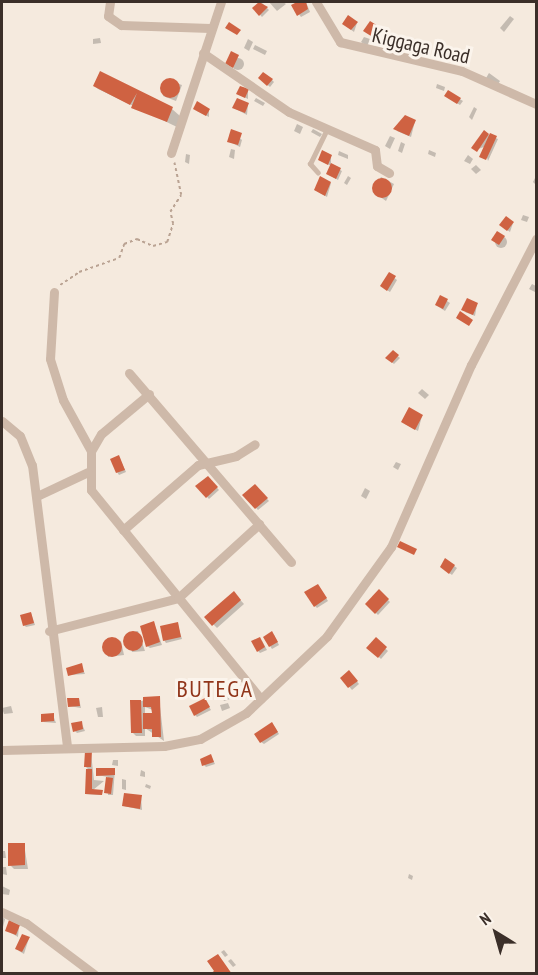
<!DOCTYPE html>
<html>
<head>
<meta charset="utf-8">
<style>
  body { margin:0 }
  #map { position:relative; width:538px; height:975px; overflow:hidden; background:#f5eade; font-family:"PT Sans Narrow",sans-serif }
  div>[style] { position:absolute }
  .shadow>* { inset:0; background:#0003 }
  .round { border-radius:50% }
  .building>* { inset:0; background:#cf6242 }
  .path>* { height:1.5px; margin-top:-0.75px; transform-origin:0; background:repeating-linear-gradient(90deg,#baa393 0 3px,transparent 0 6px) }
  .service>* { height:4.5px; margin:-2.25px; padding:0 2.25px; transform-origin:2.25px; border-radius:2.25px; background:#ceb9a9 }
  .minor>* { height:9px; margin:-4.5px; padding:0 4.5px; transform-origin:4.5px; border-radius:4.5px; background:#ceb9a9 }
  span { translate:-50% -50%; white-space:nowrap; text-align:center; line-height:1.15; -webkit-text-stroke:6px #fbf4ec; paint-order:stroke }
  .street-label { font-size:21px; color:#3b2f29 }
  .quarter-label { font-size:24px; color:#91361b; letter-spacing:1.5px }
  .frame { position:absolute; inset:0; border:3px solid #3b2f29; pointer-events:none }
  .north { position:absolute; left:466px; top:903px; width:60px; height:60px; -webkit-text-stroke:4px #fbf4ec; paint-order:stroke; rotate:323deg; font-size:16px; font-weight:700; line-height:24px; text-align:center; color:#3b2f29 }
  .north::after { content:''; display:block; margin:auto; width:21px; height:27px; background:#3b2f29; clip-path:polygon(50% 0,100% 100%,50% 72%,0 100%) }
</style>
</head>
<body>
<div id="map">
  <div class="shadow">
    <i style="clip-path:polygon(261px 2px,269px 10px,262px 17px,254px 8px)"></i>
    <i style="clip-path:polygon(269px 2px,283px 2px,286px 4px,277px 11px)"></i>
    <i style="clip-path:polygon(306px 2px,310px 12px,301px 17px,293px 6px)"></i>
    <i style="clip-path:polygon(510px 16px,514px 19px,504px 32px,500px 28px)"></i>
    <i style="clip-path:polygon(357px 23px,354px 32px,346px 26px)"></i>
    <i style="clip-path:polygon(377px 27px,374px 37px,367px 33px)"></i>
    <i style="clip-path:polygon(364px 37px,370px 39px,367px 46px,361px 42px)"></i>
    <i style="clip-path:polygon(100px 38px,101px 43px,93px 44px,93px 39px)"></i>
    <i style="clip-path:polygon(248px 39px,253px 42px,249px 51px,244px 48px)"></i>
    <i style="clip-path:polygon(255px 45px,267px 51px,265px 55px,253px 49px)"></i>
    <i class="round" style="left:232px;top:58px;width:12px;height:12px"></i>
    <i style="clip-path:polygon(101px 73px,172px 109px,180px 116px,177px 127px,98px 89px,94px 85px)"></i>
    <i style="clip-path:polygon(489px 73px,500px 81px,497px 86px,486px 78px)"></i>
    <i style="clip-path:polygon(260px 78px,272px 80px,274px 82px,270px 87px)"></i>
    <i style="clip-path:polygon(166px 80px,182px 85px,176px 101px,163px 96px)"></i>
    <i style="clip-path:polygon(437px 84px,445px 87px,444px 91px,436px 88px)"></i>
    <i style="clip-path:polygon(248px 90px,248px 99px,238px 94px)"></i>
    <i style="clip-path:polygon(448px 92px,463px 101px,460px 105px,448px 98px)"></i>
    <i style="clip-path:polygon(256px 98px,265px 103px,263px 106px,254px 101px)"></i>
    <i style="clip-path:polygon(248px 104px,247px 115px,234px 108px)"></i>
    <i style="clip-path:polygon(474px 107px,477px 109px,472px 120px,469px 117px)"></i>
    <i style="clip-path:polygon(209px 110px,209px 117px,197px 111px)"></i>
    <i style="clip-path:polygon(415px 121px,411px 137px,397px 131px)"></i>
    <i style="clip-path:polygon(297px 124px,303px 127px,300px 134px,294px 131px)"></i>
    <i style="clip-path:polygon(313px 129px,322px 134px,320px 137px,311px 132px)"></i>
    <i style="clip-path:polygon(232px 132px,242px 140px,240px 147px,228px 141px)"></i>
    <i style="clip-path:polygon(484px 133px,498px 139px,488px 161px,484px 147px,475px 150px)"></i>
    <i style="clip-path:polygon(390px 136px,395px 138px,390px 149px,385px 146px)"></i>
    <i style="clip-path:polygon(401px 142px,405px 144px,402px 153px,398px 151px)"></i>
    <i style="clip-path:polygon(231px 149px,235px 150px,234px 159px,229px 157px)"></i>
    <i style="clip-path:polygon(429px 150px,436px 153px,435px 157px,428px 154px)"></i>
    <i style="clip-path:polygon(339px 151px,348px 155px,348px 159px,338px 155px)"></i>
    <i style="clip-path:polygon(186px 154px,190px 155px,189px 164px,185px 162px)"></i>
    <i style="clip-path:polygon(468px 155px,473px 159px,470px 164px,464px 161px)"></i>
    <i style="clip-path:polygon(331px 156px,331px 165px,342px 171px,338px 180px,328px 174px,331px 166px,320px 160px)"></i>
    <i style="clip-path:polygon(476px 165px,481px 170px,476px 174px,471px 169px)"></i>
    <i style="clip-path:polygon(348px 176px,351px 178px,347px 185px,344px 183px)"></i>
    <i style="clip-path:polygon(536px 176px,536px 185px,533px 182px)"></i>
    <i style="clip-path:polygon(381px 177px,394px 184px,386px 201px,373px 192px)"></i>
    <i style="clip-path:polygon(331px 183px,327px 197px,315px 190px)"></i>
    <i style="clip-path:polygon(523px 215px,529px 217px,527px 222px,521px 220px)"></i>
    <i style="clip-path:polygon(513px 223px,510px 232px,503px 227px)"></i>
    <i class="round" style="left:495px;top:236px;width:12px;height:12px"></i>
    <i style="clip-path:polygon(389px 274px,397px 280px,390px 292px,384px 288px)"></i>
    <i style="clip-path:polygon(532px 284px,536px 286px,535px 292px,529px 289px)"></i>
    <i style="clip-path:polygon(441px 297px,450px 303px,445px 311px,436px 305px)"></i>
    <i style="clip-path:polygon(477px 304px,475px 316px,465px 312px)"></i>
    <i style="clip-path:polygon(393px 352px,400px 358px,394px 364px,387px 358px)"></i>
    <i style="clip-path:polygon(422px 389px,429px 395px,425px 399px,418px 393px)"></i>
    <i style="clip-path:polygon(422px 416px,418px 431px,405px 424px)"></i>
    <i style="clip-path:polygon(119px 457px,126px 472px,119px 475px,117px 472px)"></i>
    <i style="clip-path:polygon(396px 462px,401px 464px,398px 470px,393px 467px)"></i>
    <i style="clip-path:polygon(208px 478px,219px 490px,209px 499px,197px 486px)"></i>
    <i style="clip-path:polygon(255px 486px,269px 501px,258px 510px,244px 495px)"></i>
    <i style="clip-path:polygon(365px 488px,370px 491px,366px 499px,361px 496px)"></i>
    <i style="clip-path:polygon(446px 560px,457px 568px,452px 575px,444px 569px)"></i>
    <i style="clip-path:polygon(320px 588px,328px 601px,317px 608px,315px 606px)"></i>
    <i style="clip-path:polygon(379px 591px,390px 602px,378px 615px,367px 604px)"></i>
    <i style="clip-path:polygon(234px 593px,244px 604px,217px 628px,206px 617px)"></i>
    <i style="clip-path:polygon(31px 613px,35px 625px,26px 627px,24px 625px)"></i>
    <i style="clip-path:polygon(154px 623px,162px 645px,150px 648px,147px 646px)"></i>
    <i style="clip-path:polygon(177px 623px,182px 639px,166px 643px,164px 640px)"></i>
    <i style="clip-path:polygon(138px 631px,145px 651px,132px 652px,127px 633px)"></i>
    <i style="clip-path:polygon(274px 635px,279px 645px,272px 649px,270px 646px)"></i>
    <i style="clip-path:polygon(107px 638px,121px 641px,124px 655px,108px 657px)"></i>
    <i style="clip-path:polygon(376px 640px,388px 651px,381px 659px,369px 648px)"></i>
    <i style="clip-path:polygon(262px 641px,267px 650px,260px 653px,258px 651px)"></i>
    <i style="clip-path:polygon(81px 665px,85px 674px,69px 675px)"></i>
    <i style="clip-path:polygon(349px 672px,359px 684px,352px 690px,342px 678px)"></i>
    <i style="clip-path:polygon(228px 695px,230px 699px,224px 701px,222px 697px)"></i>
    <i style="clip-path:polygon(evenodd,159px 698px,164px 741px,145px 728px,145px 736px,136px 736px,132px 732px,141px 701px,159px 698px,145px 707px,153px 710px,153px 715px,145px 715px,145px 707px)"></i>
    <i style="clip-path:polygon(79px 699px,81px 708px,69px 706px)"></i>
    <i style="clip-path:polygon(205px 700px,211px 710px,197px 717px,195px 715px)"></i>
    <i style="clip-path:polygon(228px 703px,230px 708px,222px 711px,220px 705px)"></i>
    <i style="clip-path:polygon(11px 706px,13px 713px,4px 714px,2px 708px)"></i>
    <i style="clip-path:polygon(102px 707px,103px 717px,98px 717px,96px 708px)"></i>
    <i style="clip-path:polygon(53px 715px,56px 723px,43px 722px)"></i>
    <i style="clip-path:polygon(81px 722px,85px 731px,77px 733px,75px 731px)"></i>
    <i style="clip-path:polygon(274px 726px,279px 734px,264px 744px,261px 742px)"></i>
    <i style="clip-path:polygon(91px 753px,94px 780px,104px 781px,93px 790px,102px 795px,86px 794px,90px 771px,85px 766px)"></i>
    <i style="clip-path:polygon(211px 756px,215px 764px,206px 767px,204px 765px)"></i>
    <i style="clip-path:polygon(113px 760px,118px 760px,118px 766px,112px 765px)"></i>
    <i style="clip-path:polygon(115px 769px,113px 795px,108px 795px,108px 777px,97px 775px)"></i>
    <i style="clip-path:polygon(141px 770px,145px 772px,145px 777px,140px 776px)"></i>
    <i style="clip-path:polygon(122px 779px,126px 780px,126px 790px,122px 789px)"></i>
    <i style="clip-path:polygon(146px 784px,151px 786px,150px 789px,145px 787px)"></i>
    <i style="clip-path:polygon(141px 797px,142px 810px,124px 806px)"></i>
    <i style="clip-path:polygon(24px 844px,28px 869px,14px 869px,10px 865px)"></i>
    <i style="clip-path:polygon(2px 851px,5px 851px,6px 858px,2px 858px)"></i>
    <i style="clip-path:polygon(2px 867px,6px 867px,7px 875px,2px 874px)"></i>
    <i style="clip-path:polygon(409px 874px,413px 876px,412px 880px,408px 878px)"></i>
    <i style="clip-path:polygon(2px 886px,10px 890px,9px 895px,2px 894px)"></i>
    <i style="clip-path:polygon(2px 917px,5px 919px,3px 927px,2px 927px)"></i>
    <i style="clip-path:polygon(19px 926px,18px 937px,6px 930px)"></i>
    <i style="clip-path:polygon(29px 938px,24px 954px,19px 951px,17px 948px)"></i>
    <i style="clip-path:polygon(224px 950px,228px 955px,225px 957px,221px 952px)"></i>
    <i style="clip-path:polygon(231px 959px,236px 965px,233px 967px,228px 961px)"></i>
  </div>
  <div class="building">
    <i style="clip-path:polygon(259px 2px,268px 7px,259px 16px,252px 8px)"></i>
    <i style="clip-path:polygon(297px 2px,306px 2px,308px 9px,297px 16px,291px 5px)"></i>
    <i style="clip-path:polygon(348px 15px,358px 22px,351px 30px,342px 24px)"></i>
    <i style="clip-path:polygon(370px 21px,378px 26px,371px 36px,363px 31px)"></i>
    <i style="clip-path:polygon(229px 22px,241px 30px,237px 35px,225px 28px)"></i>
    <i style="clip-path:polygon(231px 51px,239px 55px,233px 68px,225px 64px)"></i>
    <i style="clip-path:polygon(100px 71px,173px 107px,167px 122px,131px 108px,137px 93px,130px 105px,93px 86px)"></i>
    <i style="clip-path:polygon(263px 72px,273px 79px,267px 86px,258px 78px)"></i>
    <i class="round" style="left:160px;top:78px;width:20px;height:20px"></i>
    <i style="clip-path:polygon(240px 86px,249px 89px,245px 98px,236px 94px)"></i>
    <i style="clip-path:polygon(448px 90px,461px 98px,457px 104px,444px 96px)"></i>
    <i style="clip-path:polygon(237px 98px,249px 103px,245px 113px,232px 108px)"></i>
    <i style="clip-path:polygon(197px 101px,210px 109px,206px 116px,193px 109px)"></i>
    <i style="clip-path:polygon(405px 115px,416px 120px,409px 136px,393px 129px)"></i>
    <i style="clip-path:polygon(231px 129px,242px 133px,238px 145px,227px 142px)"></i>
    <i style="clip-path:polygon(484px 130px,489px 134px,477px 152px,471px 148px)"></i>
    <i style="clip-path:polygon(490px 133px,497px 136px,486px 160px,479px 157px)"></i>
    <i style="clip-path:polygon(322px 150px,332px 155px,328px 165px,318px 160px)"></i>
    <i style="clip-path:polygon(331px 163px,341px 168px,336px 179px,326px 174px)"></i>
    <i style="clip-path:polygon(320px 176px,331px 182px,325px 196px,314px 190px)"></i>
    <i class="round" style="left:372px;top:178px;width:20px;height:20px"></i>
    <i style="clip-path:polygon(506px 216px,514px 222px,507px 231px,499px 225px)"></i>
    <i style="clip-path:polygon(497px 231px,505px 236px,499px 245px,491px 240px)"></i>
    <i style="clip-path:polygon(389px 272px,396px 276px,387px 291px,380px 286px)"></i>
    <i style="clip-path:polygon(440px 295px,448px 299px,443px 309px,435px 305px)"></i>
    <i style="clip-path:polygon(467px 298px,478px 303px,473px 315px,461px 310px)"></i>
    <i style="clip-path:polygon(460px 311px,473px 320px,469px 326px,456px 318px)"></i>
    <i style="clip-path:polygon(393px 350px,399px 355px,392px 363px,385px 358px)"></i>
    <i style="clip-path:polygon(409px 407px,423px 415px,415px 430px,401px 422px)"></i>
    <i style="clip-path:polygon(119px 455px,125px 470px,116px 473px,110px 459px)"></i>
    <i style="clip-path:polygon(208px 476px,218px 487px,206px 498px,195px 486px)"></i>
    <i style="clip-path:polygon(255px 484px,268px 498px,255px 509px,242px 495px)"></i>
    <i style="clip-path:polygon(400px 541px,417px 549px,414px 555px,397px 547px)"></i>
    <i style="clip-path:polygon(445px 558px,455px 565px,449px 574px,440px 567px)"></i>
    <i style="clip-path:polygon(318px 584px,327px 598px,314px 607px,304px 592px)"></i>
    <i style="clip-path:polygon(379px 589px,389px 599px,375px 614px,365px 604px)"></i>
    <i style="clip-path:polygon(234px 591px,241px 600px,212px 626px,204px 617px)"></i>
    <i style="clip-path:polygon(31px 612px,34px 623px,23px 626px,20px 615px)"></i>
    <i style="clip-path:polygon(154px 621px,160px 642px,146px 647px,140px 626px)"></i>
    <i style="clip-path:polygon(178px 622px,181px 637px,163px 641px,160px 626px)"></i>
    <i class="round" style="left:123px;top:631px;width:20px;height:20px"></i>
    <i style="clip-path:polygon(272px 631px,278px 642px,269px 647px,263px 637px)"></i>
    <i style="clip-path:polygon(260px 637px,265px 647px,257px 652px,251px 641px)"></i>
    <i style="clip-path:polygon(376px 637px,387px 647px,378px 658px,366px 648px)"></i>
    <i class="round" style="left:102px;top:637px;width:20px;height:20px"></i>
    <i style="clip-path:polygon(82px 663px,84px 672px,68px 676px,66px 668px)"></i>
    <i style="clip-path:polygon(349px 670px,358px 681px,348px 688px,340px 678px)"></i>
    <i style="clip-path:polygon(160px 696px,161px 737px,152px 737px,152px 729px,143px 729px,143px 713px,152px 713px,151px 707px,143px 707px,143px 697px)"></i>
    <i style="clip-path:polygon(67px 698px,79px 698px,80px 706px,68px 707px)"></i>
    <i style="clip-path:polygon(205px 698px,210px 707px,194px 716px,189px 706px)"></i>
    <i style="clip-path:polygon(130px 700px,141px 700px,142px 733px,131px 733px)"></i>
    <i style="clip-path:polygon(54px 713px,54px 721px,41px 722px,41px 714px)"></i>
    <i style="clip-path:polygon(82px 721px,83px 729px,73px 732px,71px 723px)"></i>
    <i style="clip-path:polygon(272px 722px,278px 732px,260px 743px,254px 734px)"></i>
    <i style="clip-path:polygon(85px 751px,92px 751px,91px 767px,84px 767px)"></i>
    <i style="clip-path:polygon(211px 754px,214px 762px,202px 766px,200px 759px)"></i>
    <i style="clip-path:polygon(96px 768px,115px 768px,115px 775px,96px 776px)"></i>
    <i style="clip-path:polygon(86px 769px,92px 769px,92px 789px,103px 790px,102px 795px,85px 794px)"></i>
    <i style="clip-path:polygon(106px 777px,113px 778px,111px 794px,104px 793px)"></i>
    <i style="clip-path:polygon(124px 793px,142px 795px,140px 809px,122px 806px)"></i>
    <i style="clip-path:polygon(8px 843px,25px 843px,25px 865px,8px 866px)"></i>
    <i style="clip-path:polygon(9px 920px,20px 925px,16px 935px,5px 931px)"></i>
    <i style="clip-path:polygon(22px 934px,30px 937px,22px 952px,15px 949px)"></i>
    <i style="clip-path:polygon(218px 954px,232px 974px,210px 974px,214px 971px,207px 961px)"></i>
  </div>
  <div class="path">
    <i style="left:60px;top:285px;width:23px;rotate:-34deg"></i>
    <i style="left:79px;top:272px;width:42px;rotate:-19.3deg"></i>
    <i style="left:119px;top:258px;width:15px;rotate:-70deg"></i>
    <i style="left:124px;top:244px;width:14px;rotate:-21deg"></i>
    <i style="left:137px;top:239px;width:17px;rotate:24deg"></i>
    <i style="left:153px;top:246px;width:15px;rotate:-16deg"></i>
    <i style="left:167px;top:242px;width:19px;rotate:-72deg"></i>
    <i style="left:173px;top:224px;width:12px;rotate:-104deg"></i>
    <i style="left:170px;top:212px;width:20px;rotate:-57deg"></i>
    <i style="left:181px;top:195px;width:33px;rotate:-102deg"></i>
  </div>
  <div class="service">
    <i style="left:318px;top:173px;width:12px;rotate:-132deg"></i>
    <i style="left:310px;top:164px;width:37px;rotate:-64deg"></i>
  </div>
  <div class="minor">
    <i style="left:110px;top:2px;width:14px;rotate:98deg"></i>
    <i style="left:108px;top:16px;width:16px;rotate:35deg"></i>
    <i style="left:121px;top:25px;width:89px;rotate:1.9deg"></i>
    <i style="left:316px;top:2px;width:47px;rotate:59deg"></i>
    <i style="left:340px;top:42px;width:125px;rotate:13.4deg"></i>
    <i style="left:462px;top:71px;width:81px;rotate:24deg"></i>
    <i style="left:203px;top:53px;width:104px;rotate:34.5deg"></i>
    <i style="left:289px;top:112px;width:94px;rotate:23.8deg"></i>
    <i style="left:375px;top:150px;width:16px;rotate:83deg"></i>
    <i style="left:377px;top:166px;width:14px;rotate:30deg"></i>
    <i style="left:171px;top:153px;width:159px;rotate:-71.7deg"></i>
    <i style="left:54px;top:292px;width:67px;rotate:93.4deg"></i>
    <i style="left:50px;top:359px;width:43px;rotate:72.4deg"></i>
    <i style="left:63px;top:400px;width:58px;rotate:61.2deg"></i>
    <i style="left:129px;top:373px;width:249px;rotate:49.4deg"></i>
    <i style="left:149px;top:394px;width:62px;rotate:140.2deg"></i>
    <i style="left:101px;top:434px;width:20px;rotate:120deg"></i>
    <i style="left:91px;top:451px;width:39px;rotate:90deg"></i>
    <i style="left:91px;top:490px;width:269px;rotate:50.9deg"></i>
    <i style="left:2px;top:421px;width:23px;rotate:40deg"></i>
    <i style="left:20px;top:436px;width:31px;rotate:68deg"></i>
    <i style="left:32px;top:465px;width:284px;rotate:82.9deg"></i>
    <i style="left:37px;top:496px;width:56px;rotate:-25.2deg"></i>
    <i style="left:123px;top:530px;width:99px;rotate:-40.9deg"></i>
    <i style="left:198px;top:465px;width:39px;rotate:-13deg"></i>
    <i style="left:236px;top:456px;width:22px;rotate:-32deg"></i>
    <i style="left:49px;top:631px;width:133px;rotate:-14.3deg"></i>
    <i style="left:178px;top:598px;width:110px;rotate:-42.4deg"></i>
    <i style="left:2px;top:750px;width:162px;rotate:-1.4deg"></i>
    <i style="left:164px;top:746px;width:37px;rotate:-11deg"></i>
    <i style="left:200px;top:739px;width:53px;rotate:-29.5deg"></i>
    <i style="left:246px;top:713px;width:112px;rotate:-43.5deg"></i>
    <i style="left:327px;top:636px;width:110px;rotate:-54.3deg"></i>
    <i style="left:391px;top:547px;width:199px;rotate:-66.3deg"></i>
    <i style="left:471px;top:365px;width:142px;rotate:-62.7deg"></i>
    <i style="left:2px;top:912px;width:26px;rotate:25deg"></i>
    <i style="left:26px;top:923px;width:85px;rotate:36.9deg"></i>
  </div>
  <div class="street-label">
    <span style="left:421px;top:46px;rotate:13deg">Kiggaga Road</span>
  </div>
  <div class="quarter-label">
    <span style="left:215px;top:689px">BUTEGA</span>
  </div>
  <div class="frame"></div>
  <div class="north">N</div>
</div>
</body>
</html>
